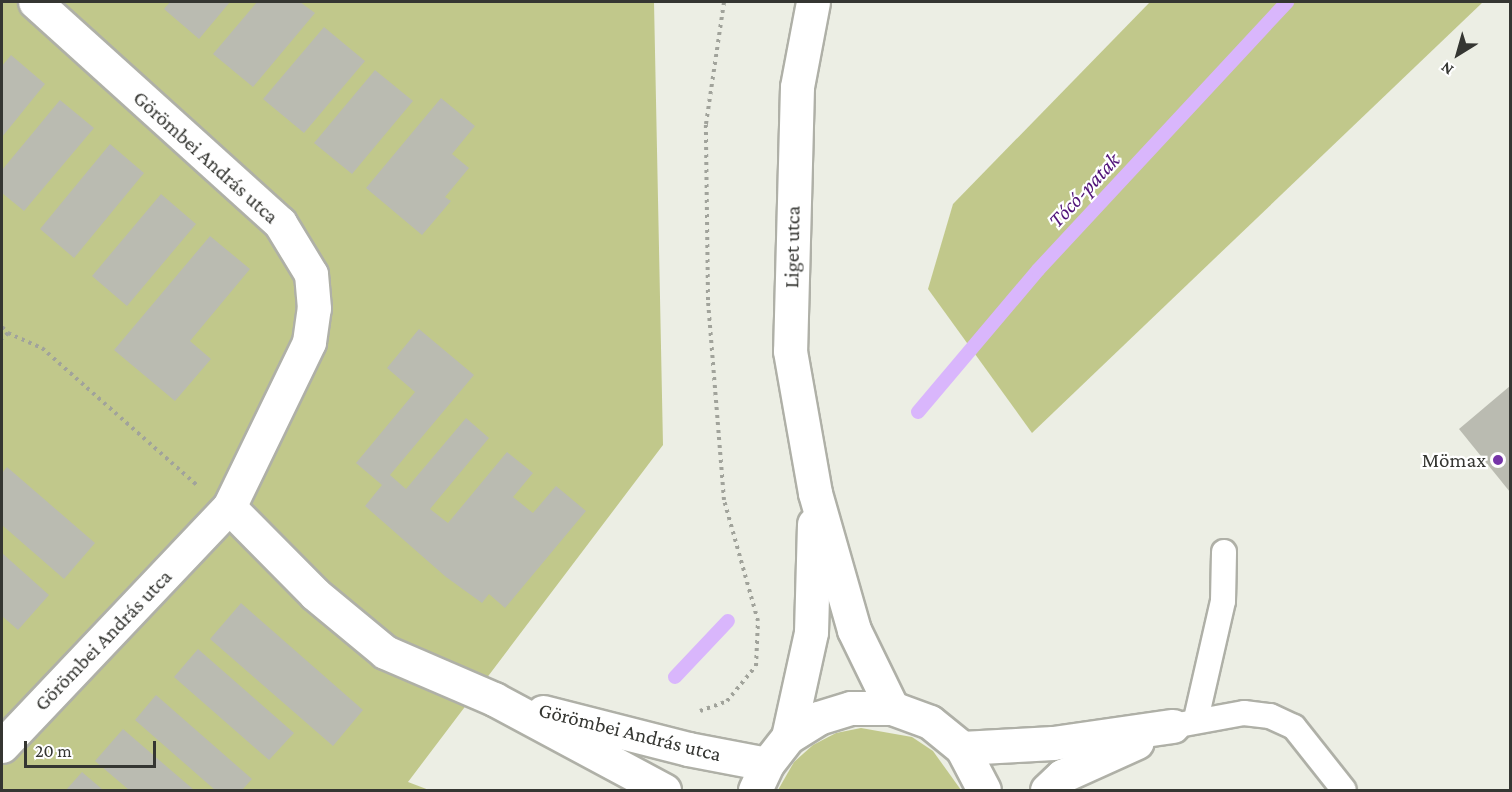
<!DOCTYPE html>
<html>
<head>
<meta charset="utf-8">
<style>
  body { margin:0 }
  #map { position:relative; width:1512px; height:792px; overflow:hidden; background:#eceee4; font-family:"Crimson Pro",serif }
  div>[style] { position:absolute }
  .green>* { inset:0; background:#c1c88b }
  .stream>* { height:14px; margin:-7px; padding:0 7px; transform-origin:7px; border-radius:7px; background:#d9b6fc }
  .building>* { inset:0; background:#babbb1 }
  .path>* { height:4px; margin-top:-2px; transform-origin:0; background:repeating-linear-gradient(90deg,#a1a39b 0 3px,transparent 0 7.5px) }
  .roads { filter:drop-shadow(2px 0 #afb0a7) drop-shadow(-2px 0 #afb0a7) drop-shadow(0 2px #afb0a7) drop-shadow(0 -2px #afb0a7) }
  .service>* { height:24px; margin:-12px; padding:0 12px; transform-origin:12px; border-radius:12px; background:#fff }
  .minor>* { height:33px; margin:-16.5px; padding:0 16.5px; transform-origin:16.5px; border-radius:16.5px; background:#fff }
  .dots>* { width:16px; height:16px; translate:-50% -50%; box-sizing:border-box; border:3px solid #fff; border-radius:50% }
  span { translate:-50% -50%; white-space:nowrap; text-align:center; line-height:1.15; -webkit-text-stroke:4.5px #fff; paint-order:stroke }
  .street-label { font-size:21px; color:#353632 }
  .poi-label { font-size:21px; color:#353632 }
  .right { translate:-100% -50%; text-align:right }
  .water-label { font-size:22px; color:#501378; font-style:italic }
  .frame { position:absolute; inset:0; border:3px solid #353632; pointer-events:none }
  .north { position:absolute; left:1428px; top:24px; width:60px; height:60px; -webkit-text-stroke:4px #fff; paint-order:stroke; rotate:217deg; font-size:16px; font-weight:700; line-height:24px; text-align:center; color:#353632 }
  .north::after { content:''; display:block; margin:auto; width:21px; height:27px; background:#353632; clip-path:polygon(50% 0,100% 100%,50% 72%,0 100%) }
  .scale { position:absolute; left:24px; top:741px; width:132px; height:27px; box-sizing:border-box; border:3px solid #353632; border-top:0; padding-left:8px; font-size:18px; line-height:21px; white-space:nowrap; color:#353632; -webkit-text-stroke:4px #fff; paint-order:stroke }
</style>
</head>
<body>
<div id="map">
  <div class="green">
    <i style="clip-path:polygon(2px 2px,654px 2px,663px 445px,408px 782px,429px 790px,2px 790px)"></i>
    <i style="clip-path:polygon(1150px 2px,1483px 2px,1032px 433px,928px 289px,953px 204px)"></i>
    <i style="clip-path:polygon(861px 728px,912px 737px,933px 751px,961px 790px,778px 790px,794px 762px,813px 745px,836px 733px)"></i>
  </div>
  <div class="stream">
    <i style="left:918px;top:412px;width:186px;rotate:-49.8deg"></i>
    <i style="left:1038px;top:270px;width:366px;rotate:-47.1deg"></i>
    <i style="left:675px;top:677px;width:77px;rotate:-46.6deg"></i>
  </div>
  <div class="building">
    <i style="clip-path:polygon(170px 2px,230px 2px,199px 39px,164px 9px)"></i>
    <i style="clip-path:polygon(257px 2px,300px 2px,315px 13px,253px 87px,213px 54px)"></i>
    <i style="clip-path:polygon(324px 27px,365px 61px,304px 133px,263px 99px)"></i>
    <i style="clip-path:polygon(11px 55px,45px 84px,2px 137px,2px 66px)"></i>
    <i style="clip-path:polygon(375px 70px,413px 101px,352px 174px,314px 143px)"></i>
    <i style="clip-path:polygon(441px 98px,475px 126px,452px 154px,469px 168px,445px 197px,451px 201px,422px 235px,366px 188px)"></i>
    <i style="clip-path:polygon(60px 100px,94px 128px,24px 211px,2px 193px,2px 170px)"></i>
    <i style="clip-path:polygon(110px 144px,144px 173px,74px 258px,40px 229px)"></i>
    <i style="clip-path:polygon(161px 194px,196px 224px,127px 306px,92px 276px)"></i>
    <i style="clip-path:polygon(210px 236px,250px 269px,190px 341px,211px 359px,175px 401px,114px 350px)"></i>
    <i style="clip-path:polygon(419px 329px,474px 375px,390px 475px,406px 489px,466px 418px,489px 438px,430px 509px,448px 523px,507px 452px,533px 473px,513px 497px,533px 513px,556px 486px,586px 511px,505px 608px,489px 594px,482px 603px,446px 577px,365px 506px,382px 485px,356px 463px,415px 392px,387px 368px)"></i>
    <i style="clip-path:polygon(1510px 386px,1510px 492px,1459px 429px)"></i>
    <i style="clip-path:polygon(7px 467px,95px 543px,64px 579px,2px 525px,2px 473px)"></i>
    <i style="clip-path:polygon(2px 553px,49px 595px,18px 630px,2px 616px)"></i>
    <i style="clip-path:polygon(241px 603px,363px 710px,333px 746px,210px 639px)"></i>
    <i style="clip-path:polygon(198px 649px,294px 733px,269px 760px,174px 677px)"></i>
    <i style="clip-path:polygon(156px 695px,252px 779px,242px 790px,215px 790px,135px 720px)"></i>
    <i style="clip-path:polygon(123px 729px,194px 790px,129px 790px,95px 761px)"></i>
    <i style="clip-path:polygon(82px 772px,103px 790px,66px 790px)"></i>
  </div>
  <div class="path">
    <i style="left:2px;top:327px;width:8px;rotate:45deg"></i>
    <i style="left:8px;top:333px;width:8px;rotate:135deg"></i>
    <i style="left:8px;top:333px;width:37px;rotate:24deg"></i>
    <i style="left:42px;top:348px;width:207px;rotate:41.5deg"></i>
    <i style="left:700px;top:711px;width:29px;rotate:-20deg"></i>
    <i style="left:727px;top:701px;width:45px;rotate:-50.4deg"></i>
    <i style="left:756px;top:666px;width:45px;rotate:-87.5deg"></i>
    <i style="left:758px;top:621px;width:126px;rotate:-105.7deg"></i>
    <i style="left:724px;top:500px;width:201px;rotate:-94.6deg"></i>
    <i style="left:708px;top:300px;width:176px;rotate:-90.7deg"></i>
    <i style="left:706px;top:124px;width:123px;rotate:-81.6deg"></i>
  </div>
  <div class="roads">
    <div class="service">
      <i style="left:1196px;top:719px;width:121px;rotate:-77.1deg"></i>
      <i style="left:1223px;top:601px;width:49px;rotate:-88.8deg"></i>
      <i style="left:1173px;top:726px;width:72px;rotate:-10.4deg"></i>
      <i style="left:1244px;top:713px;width:26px;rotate:7deg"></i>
      <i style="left:1270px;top:716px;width:26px;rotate:25deg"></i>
      <i style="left:1294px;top:727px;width:80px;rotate:51.6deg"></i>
    </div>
    <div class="minor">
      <i style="left:813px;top:2px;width:86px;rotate:100.7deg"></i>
      <i style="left:797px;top:87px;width:264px;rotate:91.5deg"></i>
      <i style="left:790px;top:351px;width:144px;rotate:80deg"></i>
      <i style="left:815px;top:493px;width:142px;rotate:74.1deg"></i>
      <i style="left:854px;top:630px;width:87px;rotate:64deg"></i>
      <i style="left:229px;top:507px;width:122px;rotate:45.3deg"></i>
      <i style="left:315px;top:594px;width:91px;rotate:39.6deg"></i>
      <i style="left:385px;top:652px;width:119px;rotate:23.3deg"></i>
      <i style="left:494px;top:699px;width:193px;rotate:28.2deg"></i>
      <i style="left:543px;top:712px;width:150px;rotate:14.3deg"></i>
      <i style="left:688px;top:749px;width:80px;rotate:10.8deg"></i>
      <i style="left:788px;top:737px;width:107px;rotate:-77.6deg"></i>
      <i style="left:811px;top:632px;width:108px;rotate:-88.4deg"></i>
      <i style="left:2px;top:746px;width:330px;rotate:-46.5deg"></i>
      <i style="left:229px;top:507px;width:183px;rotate:-64.1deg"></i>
      <i style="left:309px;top:342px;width:34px;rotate:-82deg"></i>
      <i style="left:314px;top:308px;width:34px;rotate:-95deg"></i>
      <i style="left:311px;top:274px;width:60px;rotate:-121.3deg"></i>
      <i style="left:280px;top:223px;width:330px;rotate:-137.9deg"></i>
      <i style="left:962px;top:748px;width:91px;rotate:-3.1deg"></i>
      <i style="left:1053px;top:743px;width:121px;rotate:-8.1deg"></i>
      <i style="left:755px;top:790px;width:29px;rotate:-65deg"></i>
      <i style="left:767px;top:764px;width:34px;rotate:-52deg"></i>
      <i style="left:788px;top:737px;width:36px;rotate:-32deg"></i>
      <i style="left:818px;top:718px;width:34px;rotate:-17deg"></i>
      <i style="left:851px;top:708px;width:41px"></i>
      <i style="left:892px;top:708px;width:40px;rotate:20.2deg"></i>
      <i style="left:930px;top:722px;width:41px;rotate:39.1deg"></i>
      <i style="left:962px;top:748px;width:47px;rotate:62.4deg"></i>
      <i style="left:1047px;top:790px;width:21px;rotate:-43deg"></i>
      <i style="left:1062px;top:776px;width:82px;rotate:-24.4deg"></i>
    </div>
  </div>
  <div class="dots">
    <i style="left:1498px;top:460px;background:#7634a8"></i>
  </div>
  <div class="street-label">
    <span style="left:206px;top:157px;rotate:42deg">Görömbei András utca</span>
    <span style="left:792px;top:247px;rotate:-89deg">Liget utca</span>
    <span style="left:103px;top:640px;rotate:-46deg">Görömbei András utca</span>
    <span style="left:630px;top:732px;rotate:14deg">Görömbei András utca</span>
  </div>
  <div class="poi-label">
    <span class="right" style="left:1486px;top:460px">Mömax</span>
  </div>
  <div class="water-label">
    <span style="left:1084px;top:190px;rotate:-47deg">Tócó-patak</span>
  </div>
  <div class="frame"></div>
  <div class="north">N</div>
  <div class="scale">20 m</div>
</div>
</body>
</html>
